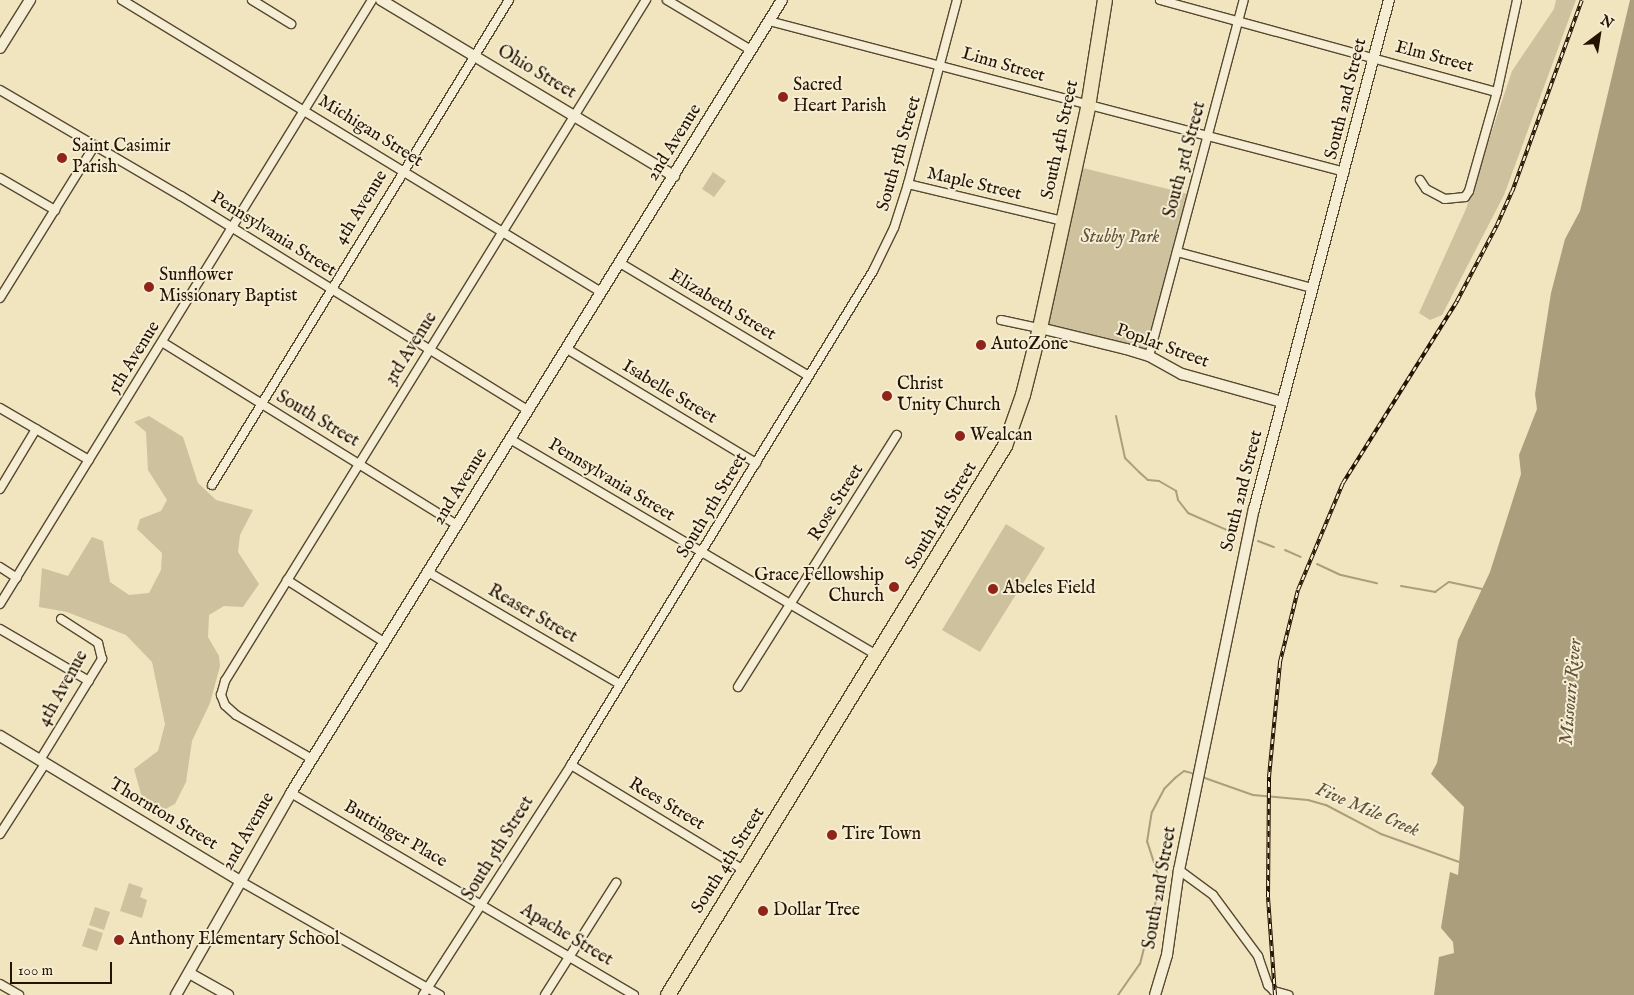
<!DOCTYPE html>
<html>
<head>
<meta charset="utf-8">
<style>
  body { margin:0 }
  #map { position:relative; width:1634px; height:995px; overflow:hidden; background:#f0e5be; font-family:"IM FELL English",serif }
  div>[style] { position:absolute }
  .green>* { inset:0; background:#cdc19e }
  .water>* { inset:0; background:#ab9e7d }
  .stream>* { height:2px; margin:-1px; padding:0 1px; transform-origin:1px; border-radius:1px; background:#ab9e7d }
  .roads { filter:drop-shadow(1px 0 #574830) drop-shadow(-1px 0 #574830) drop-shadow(0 1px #574830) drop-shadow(0 -1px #574830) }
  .street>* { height:8px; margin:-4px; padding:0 4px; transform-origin:4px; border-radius:4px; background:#f5eed5 }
  .secondary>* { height:10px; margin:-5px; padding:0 5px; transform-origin:5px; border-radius:5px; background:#f5eed5 }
  .highway>* { height:14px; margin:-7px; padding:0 7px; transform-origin:7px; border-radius:7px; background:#f0e5be }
  .rail>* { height:4px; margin-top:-2px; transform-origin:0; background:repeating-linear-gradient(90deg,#f5eed5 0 5.5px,#241300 0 11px); box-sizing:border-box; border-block:1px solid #241300 }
  .dots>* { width:14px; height:14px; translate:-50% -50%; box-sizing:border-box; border:2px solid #f5eed5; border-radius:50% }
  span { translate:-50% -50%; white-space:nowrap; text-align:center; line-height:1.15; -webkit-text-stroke:4px #f5eed5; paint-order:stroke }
  .street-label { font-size:18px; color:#241300 }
  .poi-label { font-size:18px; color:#241300 }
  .left { translate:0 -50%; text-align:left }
  .right { translate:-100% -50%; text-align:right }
  .park-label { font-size:18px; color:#5f5037; font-style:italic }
  .water-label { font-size:19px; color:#615238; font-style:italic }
  .north { position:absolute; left:1574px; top:10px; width:50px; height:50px; -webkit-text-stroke:4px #f5eed5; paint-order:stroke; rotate:31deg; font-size:14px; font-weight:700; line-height:20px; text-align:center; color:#241300 }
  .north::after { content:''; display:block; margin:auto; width:18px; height:22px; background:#241300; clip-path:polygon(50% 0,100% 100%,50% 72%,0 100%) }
  .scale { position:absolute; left:10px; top:962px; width:102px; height:22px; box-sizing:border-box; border:2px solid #241300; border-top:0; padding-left:6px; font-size:15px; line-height:18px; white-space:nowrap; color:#241300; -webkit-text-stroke:4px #f5eed5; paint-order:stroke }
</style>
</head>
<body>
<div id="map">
  <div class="green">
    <i style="clip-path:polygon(1556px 0,1576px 0,1504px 195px,1442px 315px,1430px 320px,1419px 313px,1466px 209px,1512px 71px,1554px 9px)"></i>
    <i style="clip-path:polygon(1075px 166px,1192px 195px,1149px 356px,1040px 328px)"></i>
    <i style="clip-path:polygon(713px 172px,726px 181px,714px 197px,702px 189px)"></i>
    <i style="clip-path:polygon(149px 416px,183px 437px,198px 483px,216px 500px,253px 510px,240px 535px,238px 552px,259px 584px,243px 607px,224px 606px,209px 615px,208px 637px,219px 656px,220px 666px,210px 703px,192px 741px,186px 782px,175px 804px,156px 814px,141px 794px,134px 769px,158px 751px,165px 724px,152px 662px,126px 635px,67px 612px,39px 607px,42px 568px,68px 576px,92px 537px,103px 541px,110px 582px,129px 595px,149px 593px,161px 570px,162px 553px,137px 529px,140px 519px,161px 511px,167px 500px,148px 470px,146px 432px,134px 422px)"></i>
    <i style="clip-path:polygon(1006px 524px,1045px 548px,980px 652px,942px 630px)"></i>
    <i style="clip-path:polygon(129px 883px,143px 888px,140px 897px,147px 900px,142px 918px,120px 911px)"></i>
    <i style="clip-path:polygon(95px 907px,110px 912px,104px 930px,89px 925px)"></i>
    <i style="clip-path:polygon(88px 928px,103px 933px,97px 951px,82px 946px)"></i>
  </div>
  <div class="water">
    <i style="clip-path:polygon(1630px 0,1634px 0,1634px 995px,1434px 995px,1439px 957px,1454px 953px,1453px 942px,1441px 928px,1450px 872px,1458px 875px,1464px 807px,1431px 774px,1437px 763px,1458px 640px,1490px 572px,1521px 474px,1519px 455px,1537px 409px,1535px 394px,1551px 293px,1565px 239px,1580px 211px)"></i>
  </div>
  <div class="stream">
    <i style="left:1116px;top:416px;width:43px;rotate:77.9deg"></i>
    <i style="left:1125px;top:458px;width:20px;rotate:45deg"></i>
    <i style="left:1139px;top:472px;width:12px;rotate:42deg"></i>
    <i style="left:1148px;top:480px;width:11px;rotate:5deg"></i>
    <i style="left:1159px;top:481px;width:20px;rotate:30deg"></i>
    <i style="left:1176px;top:491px;width:9px;rotate:77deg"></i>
    <i style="left:1178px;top:500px;width:16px;rotate:52deg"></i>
    <i style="left:1188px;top:513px;width:52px;rotate:23.6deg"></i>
    <i style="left:1258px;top:541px;width:17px;rotate:21deg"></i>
    <i style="left:1285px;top:550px;width:17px;rotate:24deg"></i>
    <i style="left:1317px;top:564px;width:26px;rotate:25deg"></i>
    <i style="left:1341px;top:575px;width:37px;rotate:13deg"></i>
    <i style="left:1401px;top:586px;width:35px;rotate:10deg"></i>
    <i style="left:1435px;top:592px;width:17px;rotate:-36deg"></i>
    <i style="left:1449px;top:582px;width:35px;rotate:12deg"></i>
    <i style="left:1202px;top:777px;width:54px;rotate:19.4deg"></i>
    <i style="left:1253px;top:795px;width:55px;rotate:5.2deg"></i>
    <i style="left:1308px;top:800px;width:19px;rotate:16deg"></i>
    <i style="left:1326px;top:805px;width:62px;rotate:27.8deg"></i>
    <i style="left:1381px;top:834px;width:83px;rotate:19.7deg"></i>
    <i style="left:1118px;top:995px;width:38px;rotate:-55deg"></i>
    <i style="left:1140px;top:964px;width:73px;rotate:-75.8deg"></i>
    <i style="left:1158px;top:893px;width:15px;rotate:-86deg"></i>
    <i style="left:1159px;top:878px;width:38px;rotate:-108deg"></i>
    <i style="left:1147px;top:842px;width:30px;rotate:-81deg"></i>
    <i style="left:1152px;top:812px;width:26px;rotate:-62deg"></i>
    <i style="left:1164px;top:789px;width:16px;rotate:-45deg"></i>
    <i style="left:1175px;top:778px;width:11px;rotate:-38deg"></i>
    <i style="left:1184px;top:771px;width:11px;rotate:15deg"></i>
  </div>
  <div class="roads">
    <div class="street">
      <i style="left:122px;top:0;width:561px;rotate:31.37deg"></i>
      <i style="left:252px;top:0;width:46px;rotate:31.6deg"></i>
      <i style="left:667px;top:0;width:98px;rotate:30.8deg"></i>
      <i style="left:1160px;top:0;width:349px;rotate:15.3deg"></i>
      <i style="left:769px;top:21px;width:595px;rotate:14.69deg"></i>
      <i style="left:0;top:90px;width:210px;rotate:30.4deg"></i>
      <i style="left:181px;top:196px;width:408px;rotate:31.7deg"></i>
      <i style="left:0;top:178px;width:64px;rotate:30.2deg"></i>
      <i style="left:1420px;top:180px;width:11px;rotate:56deg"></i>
      <i style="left:1426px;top:189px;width:21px;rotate:28deg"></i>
      <i style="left:1445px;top:199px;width:20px;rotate:-6deg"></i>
      <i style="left:1465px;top:197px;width:7px;rotate:-56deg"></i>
      <i style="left:1469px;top:191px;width:103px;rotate:-74.2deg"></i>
      <i style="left:1497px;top:92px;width:94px;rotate:-77.7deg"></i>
      <i style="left:908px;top:184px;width:159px;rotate:13.4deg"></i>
      <i style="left:1177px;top:252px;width:140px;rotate:14.9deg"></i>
      <i style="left:620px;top:263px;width:220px;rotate:30.9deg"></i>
      <i style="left:0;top:298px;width:180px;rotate:-58.2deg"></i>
      <i style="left:1001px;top:320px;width:40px;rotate:12deg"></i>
      <i style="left:162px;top:342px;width:347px;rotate:31.8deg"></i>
      <i style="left:567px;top:349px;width:221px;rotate:31.1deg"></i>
      <i style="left:1149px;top:356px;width:368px;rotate:-75.1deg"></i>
      <i style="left:0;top:408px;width:103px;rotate:30.3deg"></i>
      <i style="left:510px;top:439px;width:427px;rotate:30.5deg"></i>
      <i style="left:212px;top:485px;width:569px;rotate:-58.52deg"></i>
      <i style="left:0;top:489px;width:70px;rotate:-59deg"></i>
      <i style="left:0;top:567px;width:20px;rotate:33deg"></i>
      <i style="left:428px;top:572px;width:222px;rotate:30.3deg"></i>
      <i style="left:287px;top:580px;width:115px;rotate:32.6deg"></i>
      <i style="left:0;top:604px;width:709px;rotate:-58.37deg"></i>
      <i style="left:0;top:629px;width:103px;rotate:30.3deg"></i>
      <i style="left:738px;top:687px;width:298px;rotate:-57.8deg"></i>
      <i style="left:312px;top:759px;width:88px;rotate:-149.9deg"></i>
      <i style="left:236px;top:715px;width:15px;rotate:-138deg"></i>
      <i style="left:225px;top:705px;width:11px;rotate:-112deg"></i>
      <i style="left:221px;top:695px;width:15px;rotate:-74deg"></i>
      <i style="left:225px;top:681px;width:801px;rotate:-58.28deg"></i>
      <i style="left:40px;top:760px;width:119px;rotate:-58.5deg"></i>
      <i style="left:102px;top:659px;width:16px;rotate:-104deg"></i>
      <i style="left:98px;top:643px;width:44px;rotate:-147deg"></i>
      <i style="left:571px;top:765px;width:204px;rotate:31.3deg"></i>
      <i style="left:291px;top:793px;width:398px;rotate:30.5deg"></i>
      <i style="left:0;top:834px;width:83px;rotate:-57.3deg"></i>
      <i style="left:1179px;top:870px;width:42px;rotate:36.3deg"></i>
      <i style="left:1213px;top:895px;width:76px;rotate:53.6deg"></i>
      <i style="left:1258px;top:956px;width:31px;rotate:71deg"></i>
      <i style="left:1268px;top:985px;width:8px;rotate:45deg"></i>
      <i style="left:1274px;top:991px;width:15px;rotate:16deg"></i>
      <i style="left:240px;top:881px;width:230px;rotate:29.7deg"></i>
      <i style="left:0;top:984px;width:22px;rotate:30deg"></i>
      <i style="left:423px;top:995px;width:274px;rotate:-57.2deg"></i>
      <i style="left:571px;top:765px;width:579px;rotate:-58.56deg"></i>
      <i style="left:873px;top:271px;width:48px;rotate:-64deg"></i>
      <i style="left:894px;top:228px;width:46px;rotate:-72.3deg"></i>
      <i style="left:908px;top:184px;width:190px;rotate:-75.1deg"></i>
      <i style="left:545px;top:995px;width:133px;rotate:-57.6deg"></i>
    </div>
    <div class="secondary">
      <i style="left:381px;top:0;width:342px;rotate:31deg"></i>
      <i style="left:0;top:48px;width:57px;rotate:-58deg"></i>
      <i style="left:1040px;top:328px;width:89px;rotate:13.7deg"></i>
      <i style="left:1126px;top:349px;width:24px;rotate:17deg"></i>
      <i style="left:1149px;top:356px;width:38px;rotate:29deg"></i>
      <i style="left:1182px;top:374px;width:104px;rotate:15.6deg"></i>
      <i style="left:0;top:736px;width:280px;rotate:31.1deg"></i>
      <i style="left:189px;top:973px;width:45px;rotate:29.4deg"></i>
      <i style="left:176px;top:995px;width:232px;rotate:-60.3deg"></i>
      <i style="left:291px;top:793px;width:933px;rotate:-58.24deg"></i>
      <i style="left:1155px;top:995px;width:42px;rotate:-73.3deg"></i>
      <i style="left:1167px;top:955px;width:86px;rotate:-82deg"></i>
      <i style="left:1179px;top:870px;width:369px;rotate:-78.3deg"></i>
      <i style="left:1254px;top:509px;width:527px;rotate:-75.15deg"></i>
    </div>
    <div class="highway">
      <i style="left:668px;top:995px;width:644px;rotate:-58.46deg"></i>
      <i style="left:1005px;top:446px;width:54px;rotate:-70.6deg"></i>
      <i style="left:1023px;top:395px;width:69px;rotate:-75.8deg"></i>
      <i style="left:1040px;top:328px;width:226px;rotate:-77.7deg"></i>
      <i style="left:1088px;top:107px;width:108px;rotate:-81deg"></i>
    </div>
  </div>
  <div class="rail">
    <i style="left:1275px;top:995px;width:98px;rotate:-94.1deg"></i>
    <i style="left:1268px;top:897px;width:120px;rotate:-89.5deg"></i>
    <i style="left:1269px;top:777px;width:116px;rotate:-84.5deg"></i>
    <i style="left:1280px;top:662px;width:74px;rotate:-76deg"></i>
    <i style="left:1298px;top:590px;width:116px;rotate:-67.2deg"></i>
    <i style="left:1343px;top:483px;width:215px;rotate:-57.9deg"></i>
    <i style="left:1457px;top:301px;width:86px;rotate:-62.2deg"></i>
    <i style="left:1497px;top:225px;width:36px;rotate:-66deg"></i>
    <i style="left:1512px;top:192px;width:204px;rotate:-70deg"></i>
  </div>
  <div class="dots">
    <i style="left:783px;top:97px;background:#8f2418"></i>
    <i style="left:62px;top:158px;background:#8f2418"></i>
    <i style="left:149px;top:287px;background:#8f2418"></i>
    <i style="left:981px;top:345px;background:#8f2418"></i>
    <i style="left:887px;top:396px;background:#8f2418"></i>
    <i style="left:960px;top:436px;background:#8f2418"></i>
    <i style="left:894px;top:587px;background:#8f2418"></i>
    <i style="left:993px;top:589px;background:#8f2418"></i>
    <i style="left:832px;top:835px;background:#8f2418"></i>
    <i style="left:763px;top:911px;background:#8f2418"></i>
    <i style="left:119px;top:940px;background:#8f2418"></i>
  </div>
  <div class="street-label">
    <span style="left:1434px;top:58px;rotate:15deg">Elm Street</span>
    <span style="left:1003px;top:66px;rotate:16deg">Linn Street</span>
    <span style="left:536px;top:73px;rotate:31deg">Ohio Street</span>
    <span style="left:1347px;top:99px;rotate:-76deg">South 2nd Street</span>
    <span style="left:370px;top:132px;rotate:32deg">Michigan Street</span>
    <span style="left:1061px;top:140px;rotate:-78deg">South 4th Street</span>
    <span style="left:675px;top:143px;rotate:-58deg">2nd Avenue</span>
    <span style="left:900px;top:154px;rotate:-74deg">South 5th Street</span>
    <span style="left:1186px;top:160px;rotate:-75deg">South 3rd Street</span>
    <span style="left:974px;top:185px;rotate:13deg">Maple Street</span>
    <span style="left:362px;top:208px;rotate:-58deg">4th Avenue</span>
    <span style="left:273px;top:235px;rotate:32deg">Pennsylvania Street</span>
    <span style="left:722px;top:306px;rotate:31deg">Elizabeth Street</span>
    <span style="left:1162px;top:347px;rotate:20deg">Poplar Street</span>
    <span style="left:412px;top:349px;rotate:-58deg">3rd Avenue</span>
    <span style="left:135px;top:358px;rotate:-58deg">5th Avenue</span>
    <span style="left:669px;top:393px;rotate:31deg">Isabelle Street</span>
    <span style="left:317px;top:420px;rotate:31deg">South Street</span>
    <span style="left:611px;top:481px;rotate:31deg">Pennsylvania Street</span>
    <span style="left:461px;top:487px;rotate:-58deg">2nd Avenue</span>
    <span style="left:1243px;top:491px;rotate:-76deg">South 2nd Street</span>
    <span style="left:837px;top:503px;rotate:-58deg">Rose Street</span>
    <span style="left:713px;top:506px;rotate:-59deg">South 5th Street</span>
    <span style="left:942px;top:516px;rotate:-59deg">South 4th Street</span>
    <span style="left:532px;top:615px;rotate:30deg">Reaser Street</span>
    <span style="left:64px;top:689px;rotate:-61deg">4th Avenue</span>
    <span style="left:666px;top:805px;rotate:31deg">Rees Street</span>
    <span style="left:163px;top:815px;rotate:31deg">Thornton Street</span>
    <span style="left:249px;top:832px;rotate:-60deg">2nd Avenue</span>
    <span style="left:395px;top:835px;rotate:30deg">Buttinger Place</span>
    <span style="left:499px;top:849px;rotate:-58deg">South 5th Street</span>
    <span style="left:729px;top:861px;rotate:-58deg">South 4th Street</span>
    <span style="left:1161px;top:888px;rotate:-80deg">South 2nd Street</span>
    <span style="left:566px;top:936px;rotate:31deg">Apache Street</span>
  </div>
  <div class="poi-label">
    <span class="left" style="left:793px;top:97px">Sacred<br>Heart Parish</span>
    <span class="left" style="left:72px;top:158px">Saint Casimir<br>Parish</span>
    <span class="left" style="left:159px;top:287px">Sunflower<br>Missionary Baptist</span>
    <span class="left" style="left:991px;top:345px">AutoZone</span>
    <span class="left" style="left:897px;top:396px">Christ<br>Unity Church</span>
    <span class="left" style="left:970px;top:436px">Wealcan</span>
    <span class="right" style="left:884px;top:587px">Grace Fellowship<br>Church</span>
    <span class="left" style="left:1003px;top:589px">Abeles Field</span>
    <span class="left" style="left:842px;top:835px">Tire Town</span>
    <span class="left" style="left:773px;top:911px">Dollar Tree</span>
    <span class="left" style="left:129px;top:940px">Anthony Elementary School</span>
  </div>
  <div class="park-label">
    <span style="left:1120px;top:238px">Stubby Park</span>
  </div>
  <div class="water-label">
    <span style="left:1572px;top:692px;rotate:-85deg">Missouri River</span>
    <span style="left:1367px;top:811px;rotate:23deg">Five Mile Creek</span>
  </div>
  <div class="north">N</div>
  <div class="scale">100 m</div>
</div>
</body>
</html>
